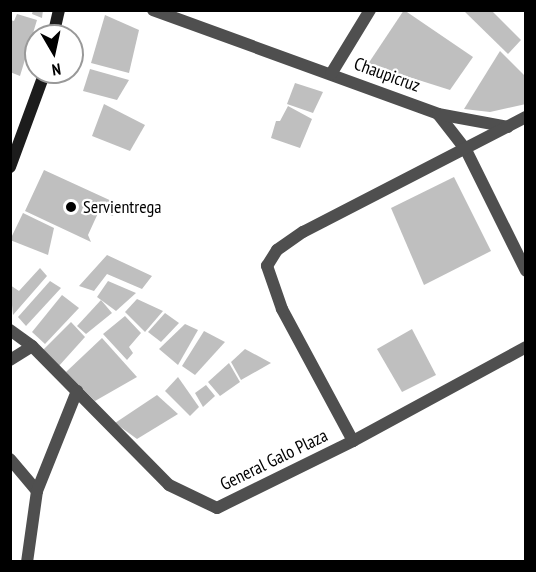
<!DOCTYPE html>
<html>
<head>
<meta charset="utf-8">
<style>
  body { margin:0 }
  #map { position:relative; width:536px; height:572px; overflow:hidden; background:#fff; font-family:"PT Sans Narrow",sans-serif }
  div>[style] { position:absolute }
  .building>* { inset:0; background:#bfbfbf }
  .street>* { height:12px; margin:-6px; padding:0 6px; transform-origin:6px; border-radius:6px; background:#4f4f4f }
  .secondary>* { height:12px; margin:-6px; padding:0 6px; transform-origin:6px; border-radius:6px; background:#1c1c1c }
  .dots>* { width:16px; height:16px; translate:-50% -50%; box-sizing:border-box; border:3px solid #fff; border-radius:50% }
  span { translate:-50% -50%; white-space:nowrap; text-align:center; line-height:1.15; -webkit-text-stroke:4.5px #fff; paint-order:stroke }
  .street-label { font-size:18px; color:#000 }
  .poi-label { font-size:18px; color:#000 }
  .left { translate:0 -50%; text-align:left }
  .frame { position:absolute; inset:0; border:12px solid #000; pointer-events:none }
  .north { position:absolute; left:24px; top:24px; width:60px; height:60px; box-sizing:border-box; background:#fff; border:2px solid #999; border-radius:50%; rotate:171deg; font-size:16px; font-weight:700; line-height:24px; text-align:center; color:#000 }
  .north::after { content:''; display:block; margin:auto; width:21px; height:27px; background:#000; clip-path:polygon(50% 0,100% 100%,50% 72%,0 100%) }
</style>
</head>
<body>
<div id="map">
  <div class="building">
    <i style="clip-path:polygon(33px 10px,43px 10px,42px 18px,32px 14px)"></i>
    <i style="clip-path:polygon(404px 10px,473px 57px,450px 90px,368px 64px)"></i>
    <i style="clip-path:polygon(463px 10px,491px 10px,521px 40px,508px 54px)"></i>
    <i style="clip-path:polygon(17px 14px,37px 20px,20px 76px,10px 72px,10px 20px,14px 21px)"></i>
    <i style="clip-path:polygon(105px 15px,139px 30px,129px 73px,91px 63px)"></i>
    <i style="clip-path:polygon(500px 51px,526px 77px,526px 104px,490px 112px,464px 109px)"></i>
    <i style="clip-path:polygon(90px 69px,129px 80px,117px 100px,83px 91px)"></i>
    <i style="clip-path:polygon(295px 83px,323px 92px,313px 113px,287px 104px)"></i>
    <i style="clip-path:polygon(104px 104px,145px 125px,130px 151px,92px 136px)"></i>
    <i style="clip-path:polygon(288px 106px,312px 119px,300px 148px,271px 138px,276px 121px,280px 121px)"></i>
    <i style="clip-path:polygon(44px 170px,116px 203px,113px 216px,99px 211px,88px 235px,91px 242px,25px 211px)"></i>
    <i style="clip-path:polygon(454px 177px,491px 251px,424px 285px,391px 208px)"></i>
    <i style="clip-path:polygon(23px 213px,54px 228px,48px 255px,10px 240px)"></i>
    <i style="clip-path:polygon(107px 255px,152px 276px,142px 289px,107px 274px,94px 291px,79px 286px)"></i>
    <i style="clip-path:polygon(40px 268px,47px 276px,13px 315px,10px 285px,19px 291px)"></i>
    <i style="clip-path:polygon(50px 281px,61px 288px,26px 326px,18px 317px)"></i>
    <i style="clip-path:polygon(108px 281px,136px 293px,116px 311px,97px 297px)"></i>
    <i style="clip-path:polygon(62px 295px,79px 308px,45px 344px,32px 332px)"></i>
    <i style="clip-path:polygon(137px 299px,163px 311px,145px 332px,125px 312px)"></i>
    <i style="clip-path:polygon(101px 300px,112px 313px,86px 334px,77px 326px)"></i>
    <i style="clip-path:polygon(165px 313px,179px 323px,161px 342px,148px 332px)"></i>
    <i style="clip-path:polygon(125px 316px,141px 333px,129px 347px,133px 353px,127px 360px,103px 334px)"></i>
    <i style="clip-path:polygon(71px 322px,85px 337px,58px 367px,43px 350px)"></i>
    <i style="clip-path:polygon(185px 324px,198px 330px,178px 365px,159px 349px)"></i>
    <i style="clip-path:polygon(412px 329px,436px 375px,402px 392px,377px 349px)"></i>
    <i style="clip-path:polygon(204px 331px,225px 342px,195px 375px,182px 366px)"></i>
    <i style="clip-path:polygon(102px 338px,137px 377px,95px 401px,66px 372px)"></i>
    <i style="clip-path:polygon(245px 349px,271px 363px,241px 380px,231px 362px)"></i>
    <i style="clip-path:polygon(229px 363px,240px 382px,220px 396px,208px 382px)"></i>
    <i style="clip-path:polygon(178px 377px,199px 407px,190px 416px,165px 391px)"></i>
    <i style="clip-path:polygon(206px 385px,215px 396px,203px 407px,195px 393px)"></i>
    <i style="clip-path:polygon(157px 395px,178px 414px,137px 439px,115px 423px)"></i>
  </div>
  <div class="street">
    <i style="left:153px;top:10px;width:303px;rotate:20deg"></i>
    <i style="left:438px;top:114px;width:46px;rotate:52.1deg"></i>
    <i style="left:466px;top:150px;width:135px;rotate:63.6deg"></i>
    <i style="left:331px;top:74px;width:75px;rotate:-58.6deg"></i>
    <i style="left:438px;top:114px;width:71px;rotate:10.5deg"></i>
    <i style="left:10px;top:330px;width:27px;rotate:36deg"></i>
    <i style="left:32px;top:346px;width:195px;rotate:45.4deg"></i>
    <i style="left:169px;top:485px;width:53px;rotate:25.6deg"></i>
    <i style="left:217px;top:508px;width:152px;rotate:-26.2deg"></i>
    <i style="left:353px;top:441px;width:197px;rotate:-28.5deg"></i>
    <i style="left:10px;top:360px;width:26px;rotate:-32deg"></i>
    <i style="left:353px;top:441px;width:150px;rotate:-118.3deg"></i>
    <i style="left:282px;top:309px;width:46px;rotate:-109.2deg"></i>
    <i style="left:267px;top:266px;width:19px;rotate:-58deg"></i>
    <i style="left:277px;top:250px;width:32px;rotate:-35deg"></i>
    <i style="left:303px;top:232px;width:251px;rotate:-27.3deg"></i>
    <i style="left:10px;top:459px;width:42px;rotate:49.8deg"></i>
    <i style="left:37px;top:491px;width:72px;rotate:98deg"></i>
    <i style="left:37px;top:491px;width:108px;rotate:-68.2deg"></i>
  </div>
  <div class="secondary">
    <i style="left:53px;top:36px;width:27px;rotate:-77deg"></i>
    <i style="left:10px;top:167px;width:101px;rotate:-69.8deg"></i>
  </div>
  <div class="dots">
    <i style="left:71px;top:207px;background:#000"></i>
  </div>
  <div class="street-label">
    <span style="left:387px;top:75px;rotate:20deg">Chaupicruz</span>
    <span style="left:274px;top:460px;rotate:-26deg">General Galo Plaza</span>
  </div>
  <div class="poi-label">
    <span class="left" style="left:83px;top:207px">Servientrega</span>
  </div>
  <div class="frame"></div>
  <div class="north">N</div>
</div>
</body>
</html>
